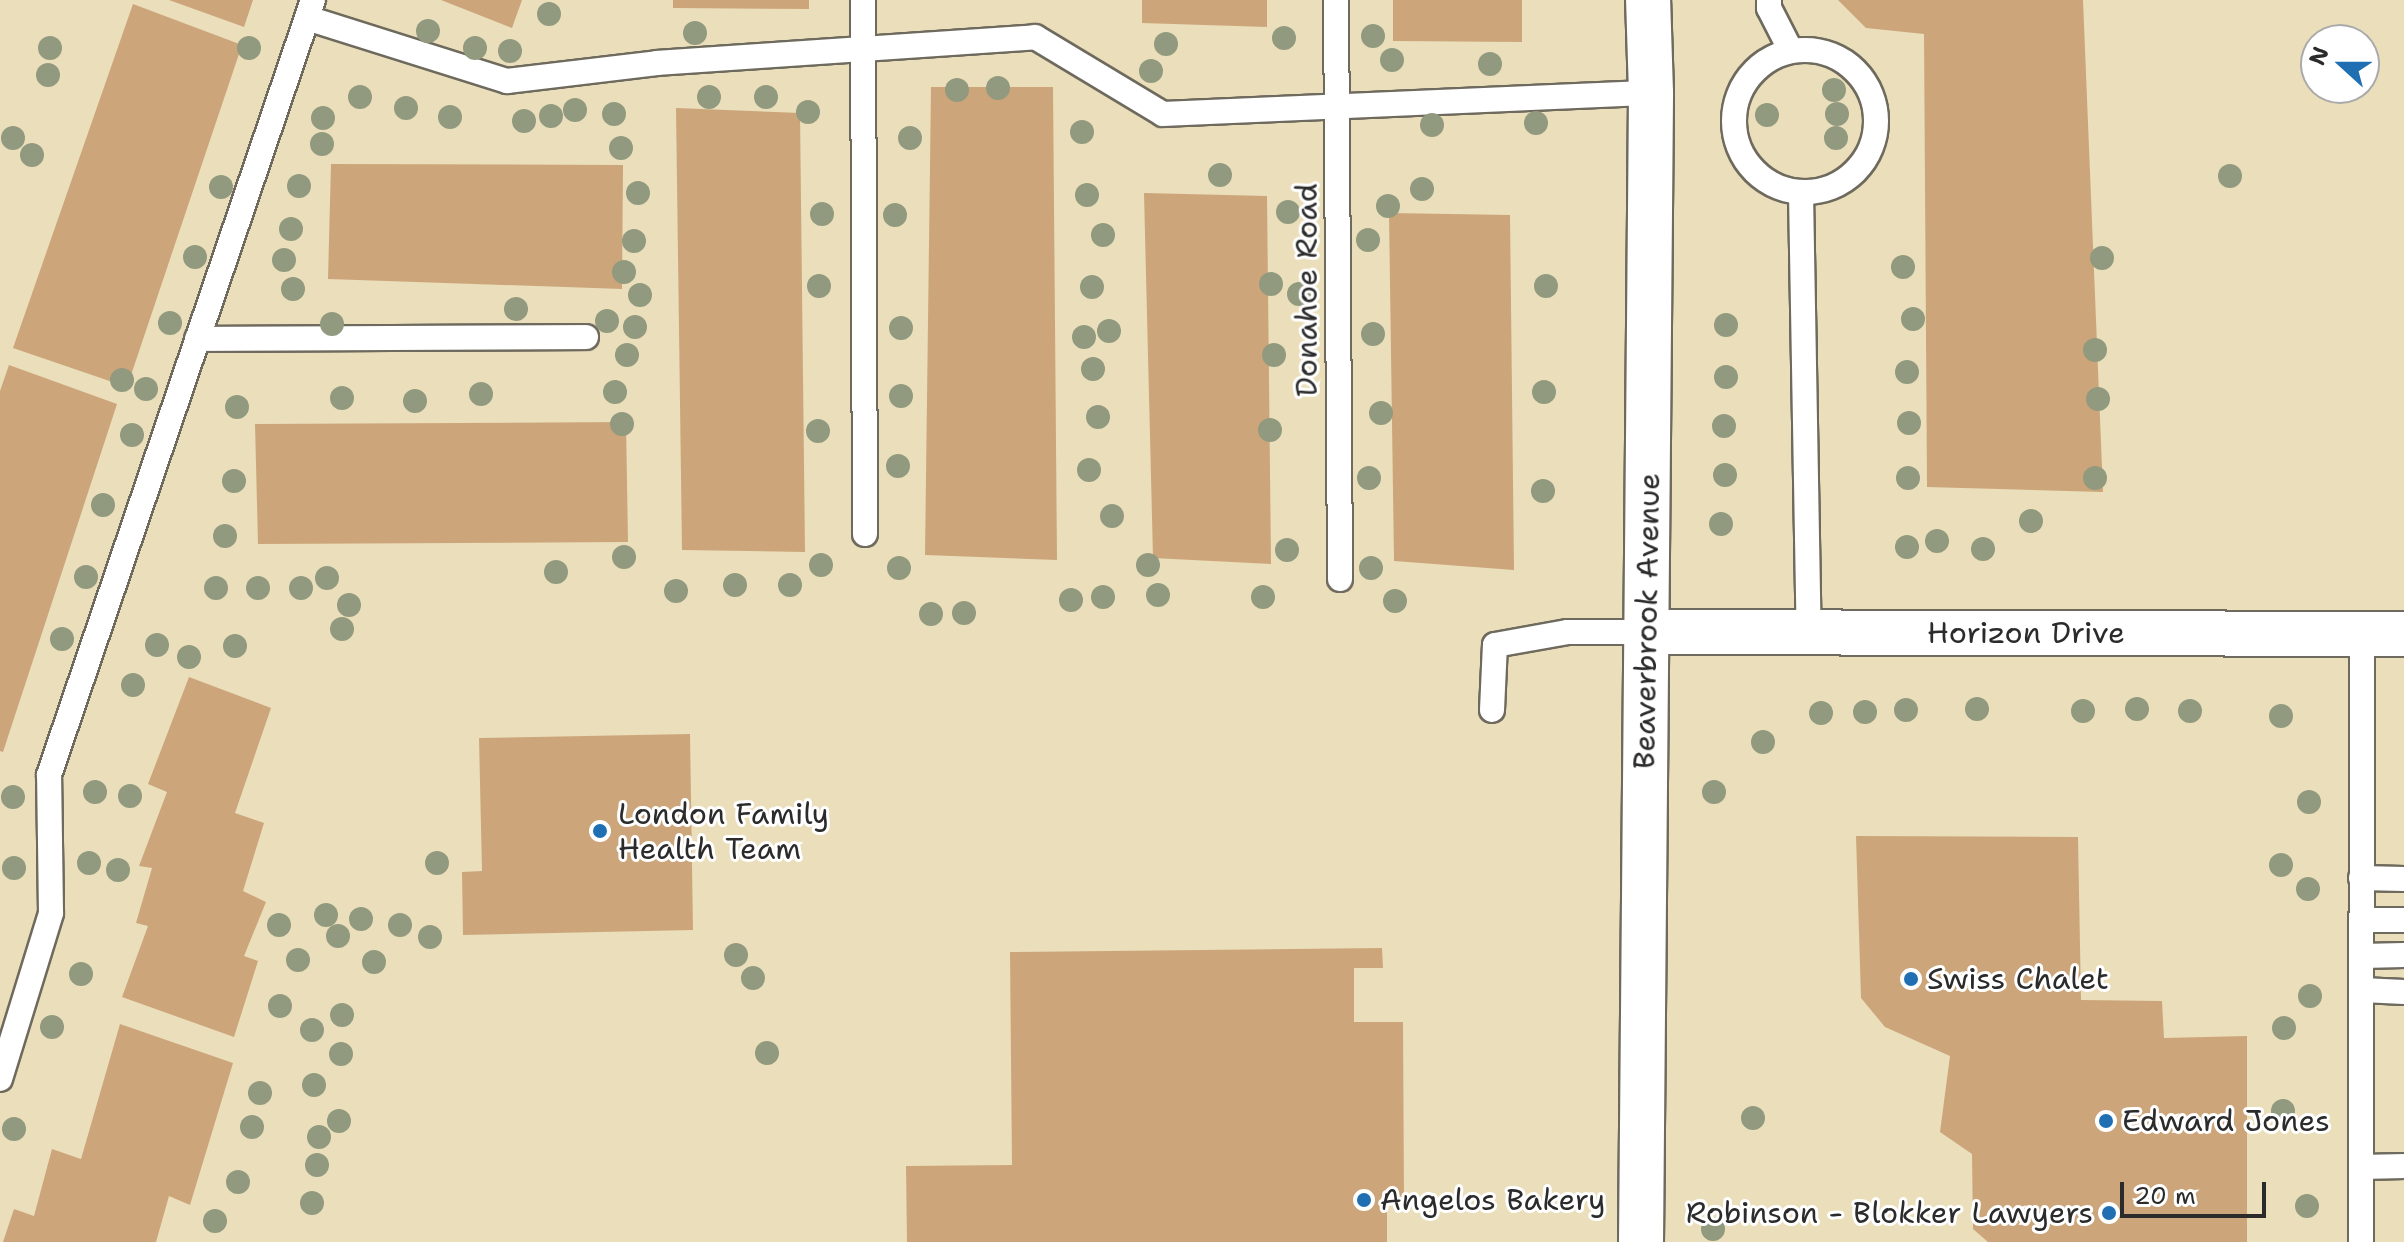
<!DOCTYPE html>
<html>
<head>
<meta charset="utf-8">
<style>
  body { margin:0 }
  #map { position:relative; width:2404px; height:1242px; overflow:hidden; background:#ebdebb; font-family:"Shantell Sans",sans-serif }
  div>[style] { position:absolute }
  .building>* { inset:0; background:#cca67a }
  .roads { filter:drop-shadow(2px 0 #6e6a5d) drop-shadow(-2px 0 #6e6a5d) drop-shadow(0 2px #6e6a5d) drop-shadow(0 -2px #6e6a5d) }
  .service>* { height:24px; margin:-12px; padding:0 12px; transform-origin:12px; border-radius:12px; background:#fff }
  .service>.ring { margin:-12px; padding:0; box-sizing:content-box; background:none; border:24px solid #fff; border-radius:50% }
  .minor>* { height:44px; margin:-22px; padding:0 22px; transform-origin:22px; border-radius:22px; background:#fff }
  .tertiary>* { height:44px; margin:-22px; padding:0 22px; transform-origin:22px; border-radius:22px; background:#fff }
  .trees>* { width:24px; height:24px; margin:-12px; border-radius:50%; background:#919a7e }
  .dots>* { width:22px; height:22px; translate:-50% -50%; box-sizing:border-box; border:4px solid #fff; border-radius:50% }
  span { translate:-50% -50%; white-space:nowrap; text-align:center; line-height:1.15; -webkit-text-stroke:6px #fff; paint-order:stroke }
  .street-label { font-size:30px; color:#2b2b2b }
  .poi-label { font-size:30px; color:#2b2b2b }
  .left { translate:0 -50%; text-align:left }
  .right { translate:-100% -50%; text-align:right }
  .north { position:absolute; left:2300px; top:24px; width:80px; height:80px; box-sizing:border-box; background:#fff; border:2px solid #aaa; border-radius:50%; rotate:291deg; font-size:22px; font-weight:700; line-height:32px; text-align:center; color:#2b2b2b }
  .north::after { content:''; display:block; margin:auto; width:28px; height:36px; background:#1f6fb2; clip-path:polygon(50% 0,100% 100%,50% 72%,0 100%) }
  .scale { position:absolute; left:2120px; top:1182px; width:146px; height:36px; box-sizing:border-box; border:4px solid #2b2b2b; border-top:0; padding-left:10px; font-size:24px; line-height:28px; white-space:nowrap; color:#2b2b2b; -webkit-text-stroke:6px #fff; paint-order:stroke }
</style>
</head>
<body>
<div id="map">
  <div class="building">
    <i style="clip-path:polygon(169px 0,253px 0,244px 27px)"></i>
    <i style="clip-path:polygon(441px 0,522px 0,512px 28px)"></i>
    <i style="clip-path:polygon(673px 0,809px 0,809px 9px,673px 8px)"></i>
    <i style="clip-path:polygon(1142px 0,1267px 0,1267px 27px,1142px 23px)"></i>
    <i style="clip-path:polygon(1393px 0,1522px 0,1522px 42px,1393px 41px)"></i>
    <i style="clip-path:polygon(1838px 0,2083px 0,2103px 492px,1927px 487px,1924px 34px,1866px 28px)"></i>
    <i style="clip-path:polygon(133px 4px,242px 45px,127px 387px,13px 348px)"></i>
    <i style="clip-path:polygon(931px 87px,1053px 87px,1057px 560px,925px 555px)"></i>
    <i style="clip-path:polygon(676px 108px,800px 113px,805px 552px,682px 550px)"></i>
    <i style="clip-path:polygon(331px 164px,623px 165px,622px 289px,328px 279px)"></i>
    <i style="clip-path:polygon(1144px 193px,1267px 196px,1271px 564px,1153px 558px)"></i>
    <i style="clip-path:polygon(1389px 213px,1510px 215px,1514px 570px,1394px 561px)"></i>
    <i style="clip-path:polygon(9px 365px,117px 404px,3px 752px,0 751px,0 391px)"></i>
    <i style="clip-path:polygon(626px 422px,628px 542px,258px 544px,255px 424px)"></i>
    <i style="clip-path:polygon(189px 677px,271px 708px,235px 813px,264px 823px,243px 891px,266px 902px,244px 956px,258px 961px,234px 1037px,122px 997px,148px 926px,136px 923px,152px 868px,139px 866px,167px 792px,148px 784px)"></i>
    <i style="clip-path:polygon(690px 734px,693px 930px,463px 935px,462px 872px,482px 871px,479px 738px)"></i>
    <i style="clip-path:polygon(1856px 836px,2078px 837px,2081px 1000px,2162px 1001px,2164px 1038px,2247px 1036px,2247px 1242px,1988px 1242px,1973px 1229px,1972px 1154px,1940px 1132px,1950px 1056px,1885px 1027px,1861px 998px)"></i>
    <i style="clip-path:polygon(1382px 948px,1383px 968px,1354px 968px,1354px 1022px,1403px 1022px,1404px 1200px,1387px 1200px,1387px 1242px,907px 1242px,906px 1166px,1012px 1165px,1010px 952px)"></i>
    <i style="clip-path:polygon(120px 1024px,233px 1063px,190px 1205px,169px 1196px,156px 1242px,3px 1242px,14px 1209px,34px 1216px,52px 1149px,81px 1159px)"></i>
  </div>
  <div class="roads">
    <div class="service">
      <i style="left:863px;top:0;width:534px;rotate:89.79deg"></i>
      <i style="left:1336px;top:0;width:579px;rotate:89.6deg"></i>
      <i style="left:1769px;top:0;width:8px;rotate:90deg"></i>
      <i style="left:1769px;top:8px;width:48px;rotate:62.9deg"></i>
      <i style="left:307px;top:18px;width:210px;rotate:17.5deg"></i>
      <i style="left:507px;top:81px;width:151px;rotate:-6.8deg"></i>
      <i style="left:657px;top:63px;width:379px;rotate:-3.9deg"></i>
      <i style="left:1035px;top:37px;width:149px;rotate:31deg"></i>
      <i style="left:1163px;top:114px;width:488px;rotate:-2.5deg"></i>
      <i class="ring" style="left:1734px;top:50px;width:118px;height:118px"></i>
      <i style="left:1801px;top:193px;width:440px;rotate:89deg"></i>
      <i style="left:197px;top:339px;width:389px;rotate:-0.3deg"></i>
      <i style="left:1492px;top:710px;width:65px;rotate:-87.4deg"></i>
      <i style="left:1495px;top:645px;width:73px;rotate:-10.2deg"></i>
      <i style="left:1567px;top:632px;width:80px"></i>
      <i style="left:2361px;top:878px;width:43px;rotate:1.3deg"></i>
      <i style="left:2362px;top:920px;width:42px"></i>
      <i style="left:2362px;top:956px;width:42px;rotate:-1.4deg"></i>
      <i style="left:2362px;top:990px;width:42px;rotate:2.7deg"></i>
      <i style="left:0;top:1079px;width:174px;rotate:-72.9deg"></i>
      <i style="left:51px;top:913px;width:138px;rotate:-90.8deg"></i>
      <i style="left:49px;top:775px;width:819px;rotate:-71.19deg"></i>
      <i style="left:2362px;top:1167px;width:42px;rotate:-1.4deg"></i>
      <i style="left:2361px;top:1242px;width:607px;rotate:-89.91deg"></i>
    </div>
    <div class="minor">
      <i style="left:1647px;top:632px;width:757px;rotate:0.15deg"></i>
    </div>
    <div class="tertiary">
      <i style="left:1641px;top:1242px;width:1149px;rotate:-89.5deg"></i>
      <i style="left:1651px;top:93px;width:93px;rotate:-91.8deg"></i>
    </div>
  </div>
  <div class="trees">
    <i style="left:549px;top:14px"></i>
    <i style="left:428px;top:31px"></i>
    <i style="left:695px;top:33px"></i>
    <i style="left:1373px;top:36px"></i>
    <i style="left:1284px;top:38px"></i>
    <i style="left:1166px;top:44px"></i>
    <i style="left:50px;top:48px"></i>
    <i style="left:249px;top:48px"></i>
    <i style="left:475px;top:48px"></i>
    <i style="left:510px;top:51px"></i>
    <i style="left:1392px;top:60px"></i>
    <i style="left:1490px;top:64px"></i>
    <i style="left:1151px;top:71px"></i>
    <i style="left:48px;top:75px"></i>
    <i style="left:998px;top:88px"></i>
    <i style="left:957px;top:90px"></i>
    <i style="left:1834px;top:90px"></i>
    <i style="left:360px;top:97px"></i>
    <i style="left:709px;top:97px"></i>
    <i style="left:766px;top:97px"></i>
    <i style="left:406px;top:108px"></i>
    <i style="left:575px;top:110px"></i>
    <i style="left:808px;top:112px"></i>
    <i style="left:614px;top:114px"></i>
    <i style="left:1837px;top:114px"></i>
    <i style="left:1767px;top:115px"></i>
    <i style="left:551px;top:116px"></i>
    <i style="left:450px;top:117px"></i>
    <i style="left:323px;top:118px"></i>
    <i style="left:524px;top:121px"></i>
    <i style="left:1536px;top:123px"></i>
    <i style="left:1432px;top:125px"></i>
    <i style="left:1082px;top:132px"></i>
    <i style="left:13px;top:138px"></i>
    <i style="left:910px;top:138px"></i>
    <i style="left:1836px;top:138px"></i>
    <i style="left:322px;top:144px"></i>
    <i style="left:621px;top:148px"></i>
    <i style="left:32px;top:155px"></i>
    <i style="left:1220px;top:175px"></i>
    <i style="left:2230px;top:176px"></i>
    <i style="left:299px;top:186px"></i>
    <i style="left:221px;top:187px"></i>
    <i style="left:1422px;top:189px"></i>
    <i style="left:638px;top:193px"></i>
    <i style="left:1087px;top:195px"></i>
    <i style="left:1388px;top:206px"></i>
    <i style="left:1288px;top:212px"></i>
    <i style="left:822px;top:214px"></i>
    <i style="left:895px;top:215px"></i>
    <i style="left:291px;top:229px"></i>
    <i style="left:1103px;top:235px"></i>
    <i style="left:1368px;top:240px"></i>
    <i style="left:634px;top:241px"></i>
    <i style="left:195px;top:257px"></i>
    <i style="left:2102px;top:258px"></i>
    <i style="left:284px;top:260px"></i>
    <i style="left:1903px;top:267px"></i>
    <i style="left:624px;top:272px"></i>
    <i style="left:1271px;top:284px"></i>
    <i style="left:819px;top:286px"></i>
    <i style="left:1546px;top:286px"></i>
    <i style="left:1092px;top:287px"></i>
    <i style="left:293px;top:289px"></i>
    <i style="left:1299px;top:294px"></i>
    <i style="left:640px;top:295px"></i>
    <i style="left:516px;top:309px"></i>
    <i style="left:1913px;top:319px"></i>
    <i style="left:607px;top:321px"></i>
    <i style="left:170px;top:323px"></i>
    <i style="left:332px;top:324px"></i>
    <i style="left:1726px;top:325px"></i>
    <i style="left:635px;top:327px"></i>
    <i style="left:901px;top:328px"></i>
    <i style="left:1109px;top:331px"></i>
    <i style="left:1373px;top:334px"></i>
    <i style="left:1084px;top:337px"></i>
    <i style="left:2095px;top:350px"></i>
    <i style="left:627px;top:355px"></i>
    <i style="left:1274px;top:355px"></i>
    <i style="left:1093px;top:369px"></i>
    <i style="left:1907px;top:372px"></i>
    <i style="left:1726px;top:377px"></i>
    <i style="left:122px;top:380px"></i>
    <i style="left:146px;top:389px"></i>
    <i style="left:615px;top:392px"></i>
    <i style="left:1544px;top:392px"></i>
    <i style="left:481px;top:394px"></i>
    <i style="left:901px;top:396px"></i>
    <i style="left:342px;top:398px"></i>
    <i style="left:2098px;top:399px"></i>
    <i style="left:415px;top:401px"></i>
    <i style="left:237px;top:407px"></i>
    <i style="left:1381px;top:413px"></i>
    <i style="left:1098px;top:417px"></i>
    <i style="left:1909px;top:423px"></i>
    <i style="left:622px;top:424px"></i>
    <i style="left:1724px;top:426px"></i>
    <i style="left:1270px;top:430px"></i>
    <i style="left:818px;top:431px"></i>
    <i style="left:132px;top:435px"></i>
    <i style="left:898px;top:466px"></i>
    <i style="left:1089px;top:470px"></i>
    <i style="left:1725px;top:475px"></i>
    <i style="left:1369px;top:478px"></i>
    <i style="left:1908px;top:478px"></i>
    <i style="left:2095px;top:478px"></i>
    <i style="left:234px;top:481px"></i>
    <i style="left:1543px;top:491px"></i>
    <i style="left:103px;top:505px"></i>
    <i style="left:1112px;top:516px"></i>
    <i style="left:2031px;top:521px"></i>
    <i style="left:1721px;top:524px"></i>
    <i style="left:225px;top:536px"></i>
    <i style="left:1937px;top:541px"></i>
    <i style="left:1907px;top:547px"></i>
    <i style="left:1983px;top:549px"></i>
    <i style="left:1287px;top:550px"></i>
    <i style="left:624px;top:557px"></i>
    <i style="left:821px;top:565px"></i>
    <i style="left:1148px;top:565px"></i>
    <i style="left:899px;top:568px"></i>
    <i style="left:1371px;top:568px"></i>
    <i style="left:556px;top:572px"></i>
    <i style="left:86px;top:577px"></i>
    <i style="left:327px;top:578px"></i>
    <i style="left:735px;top:585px"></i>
    <i style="left:790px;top:585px"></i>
    <i style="left:216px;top:588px"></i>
    <i style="left:258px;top:588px"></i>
    <i style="left:301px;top:588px"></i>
    <i style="left:676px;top:591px"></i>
    <i style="left:1158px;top:595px"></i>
    <i style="left:1103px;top:597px"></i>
    <i style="left:1263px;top:597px"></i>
    <i style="left:1071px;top:600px"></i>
    <i style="left:1395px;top:601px"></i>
    <i style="left:349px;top:605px"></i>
    <i style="left:964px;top:613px"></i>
    <i style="left:931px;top:614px"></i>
    <i style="left:342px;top:629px"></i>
    <i style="left:62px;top:639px"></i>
    <i style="left:157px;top:645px"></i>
    <i style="left:235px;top:646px"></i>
    <i style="left:189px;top:657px"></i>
    <i style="left:133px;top:685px"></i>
    <i style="left:1977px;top:709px"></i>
    <i style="left:2137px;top:709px"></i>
    <i style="left:1906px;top:710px"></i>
    <i style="left:2083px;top:711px"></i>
    <i style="left:2190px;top:711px"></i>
    <i style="left:1865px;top:712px"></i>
    <i style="left:1821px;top:713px"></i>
    <i style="left:2281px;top:716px"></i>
    <i style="left:1763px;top:742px"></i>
    <i style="left:95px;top:792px"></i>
    <i style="left:1714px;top:792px"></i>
    <i style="left:130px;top:796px"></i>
    <i style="left:13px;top:797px"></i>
    <i style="left:2309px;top:802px"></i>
    <i style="left:89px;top:863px"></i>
    <i style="left:437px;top:863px"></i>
    <i style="left:2281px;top:865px"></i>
    <i style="left:14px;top:868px"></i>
    <i style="left:118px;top:870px"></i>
    <i style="left:2308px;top:889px"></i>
    <i style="left:326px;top:915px"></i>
    <i style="left:361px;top:919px"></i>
    <i style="left:279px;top:925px"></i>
    <i style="left:400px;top:925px"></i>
    <i style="left:338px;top:936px"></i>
    <i style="left:430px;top:937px"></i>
    <i style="left:736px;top:955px"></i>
    <i style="left:298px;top:960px"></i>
    <i style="left:374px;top:962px"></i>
    <i style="left:81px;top:974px"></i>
    <i style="left:753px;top:978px"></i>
    <i style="left:2310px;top:996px"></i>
    <i style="left:280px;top:1006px"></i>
    <i style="left:342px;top:1015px"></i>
    <i style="left:52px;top:1027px"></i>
    <i style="left:2284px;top:1028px"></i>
    <i style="left:312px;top:1030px"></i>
    <i style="left:767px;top:1053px"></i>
    <i style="left:341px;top:1054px"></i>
    <i style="left:314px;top:1085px"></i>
    <i style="left:260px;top:1093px"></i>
    <i style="left:2283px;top:1111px"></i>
    <i style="left:1753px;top:1118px"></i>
    <i style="left:339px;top:1121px"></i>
    <i style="left:252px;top:1127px"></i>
    <i style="left:14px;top:1129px"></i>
    <i style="left:319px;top:1137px"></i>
    <i style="left:317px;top:1165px"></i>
    <i style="left:238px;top:1182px"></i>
    <i style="left:312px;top:1203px"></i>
    <i style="left:2307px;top:1206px"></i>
    <i style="left:215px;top:1221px"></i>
    <i style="left:1713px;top:1229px"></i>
  </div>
  <div class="dots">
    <i style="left:600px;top:831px;background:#1f6fb2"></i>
    <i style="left:1911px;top:979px;background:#1f6fb2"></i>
    <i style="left:2106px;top:1121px;background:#1f6fb2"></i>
    <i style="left:1364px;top:1200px;background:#1f6fb2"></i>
    <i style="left:2109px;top:1213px;background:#1f6fb2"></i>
  </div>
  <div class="street-label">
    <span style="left:1307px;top:290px;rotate:-90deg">Donahoe Road</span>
    <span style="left:1647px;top:621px;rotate:-89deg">Beaverbrook Avenue</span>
    <span style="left:2026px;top:633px">Horizon Drive</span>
  </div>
  <div class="poi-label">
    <span class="left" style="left:618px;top:831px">London Family<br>Health Team</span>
    <span class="left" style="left:1927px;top:979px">Swiss Chalet</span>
    <span class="left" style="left:2122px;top:1121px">Edward Jones</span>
    <span class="left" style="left:1380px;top:1200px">Angelos Bakery</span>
    <span class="right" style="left:2093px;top:1213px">Robinson - Blokker Lawyers</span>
  </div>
  <div class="north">N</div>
  <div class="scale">20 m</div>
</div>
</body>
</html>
